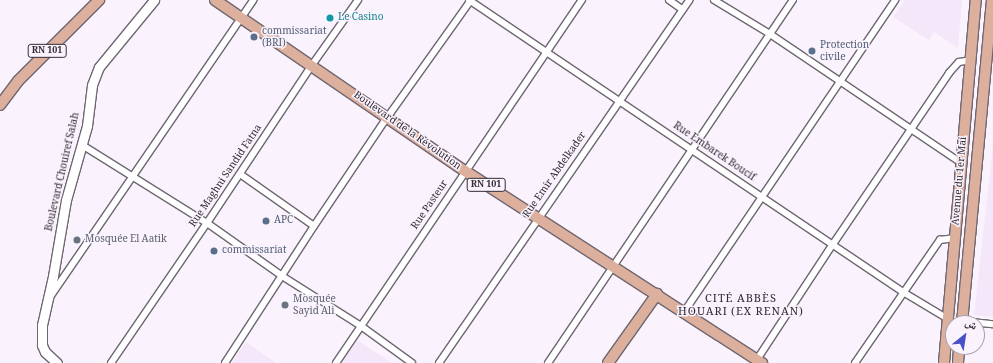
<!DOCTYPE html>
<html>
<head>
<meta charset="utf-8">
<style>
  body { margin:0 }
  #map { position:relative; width:993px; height:363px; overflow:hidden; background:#faf2fd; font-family:Georgia,"Noto Naskh Arabic",serif }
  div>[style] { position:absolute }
  .built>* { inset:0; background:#f3e7f9 }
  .roads { filter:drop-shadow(1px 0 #6e6771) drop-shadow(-1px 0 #6e6771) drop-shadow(0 1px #6e6771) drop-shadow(0 -1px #6e6771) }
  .minor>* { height:6px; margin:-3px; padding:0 3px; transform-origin:3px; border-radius:3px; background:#fff }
  .secondary>* { height:9px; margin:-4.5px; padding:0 4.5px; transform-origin:4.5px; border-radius:4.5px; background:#fff }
  .primary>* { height:10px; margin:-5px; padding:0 5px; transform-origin:5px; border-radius:5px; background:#ddb09e }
  .dots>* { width:11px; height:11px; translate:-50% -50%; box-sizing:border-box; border:2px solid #faf2fd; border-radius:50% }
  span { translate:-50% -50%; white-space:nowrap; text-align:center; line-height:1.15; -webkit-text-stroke:3px #faf2fd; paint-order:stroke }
  .shield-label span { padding:1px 3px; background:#faf2fd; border:1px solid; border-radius:3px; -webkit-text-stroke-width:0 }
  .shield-label { font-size:9px; color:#302d32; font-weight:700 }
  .culture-label { font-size:10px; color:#0d838f }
  .left { translate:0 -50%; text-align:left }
  .service-label { font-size:10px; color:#4e5e75 }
  .street-label { font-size:10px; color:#302d32 }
  .worship-label { font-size:10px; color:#5b616d }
  .neighbourhood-label { font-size:11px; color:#302d32; letter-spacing:1px }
  .north { position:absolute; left:945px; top:315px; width:40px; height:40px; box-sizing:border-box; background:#faf2fd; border:1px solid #a9a3ac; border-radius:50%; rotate:30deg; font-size:11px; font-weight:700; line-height:16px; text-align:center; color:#302d32 }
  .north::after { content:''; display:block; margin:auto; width:14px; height:18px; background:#4651c6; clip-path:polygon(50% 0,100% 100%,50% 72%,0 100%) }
</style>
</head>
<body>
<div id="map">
  <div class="built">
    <i style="clip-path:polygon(905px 0,962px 0,958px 48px,934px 32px,929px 40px,893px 17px)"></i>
    <i style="clip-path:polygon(993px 145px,993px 317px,974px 315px)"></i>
    <i style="clip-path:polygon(357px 340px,392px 363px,342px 363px)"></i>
    <i style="clip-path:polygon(246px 342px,276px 363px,232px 363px)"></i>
  </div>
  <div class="roads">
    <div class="minor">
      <i style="left:469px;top:0;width:523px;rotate:33.93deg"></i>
      <i style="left:903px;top:292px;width:52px;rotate:31deg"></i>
      <i style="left:669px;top:0;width:16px;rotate:35deg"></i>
      <i style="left:714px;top:0;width:66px;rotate:31.3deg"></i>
      <i style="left:770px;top:34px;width:230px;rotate:34deg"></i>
      <i style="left:82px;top:145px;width:147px;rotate:32deg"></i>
      <i style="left:207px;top:223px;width:92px;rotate:35.2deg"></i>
      <i style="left:282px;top:276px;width:93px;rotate:32.3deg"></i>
      <i style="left:361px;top:326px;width:63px;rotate:36deg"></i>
      <i style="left:240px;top:174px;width:90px;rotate:35.1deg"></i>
      <i style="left:50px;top:297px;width:360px;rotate:-55.6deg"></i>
      <i style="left:684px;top:312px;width:377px;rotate:-55.9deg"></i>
      <i style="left:962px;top:321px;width:31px;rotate:6deg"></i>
      <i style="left:756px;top:361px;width:140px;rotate:-56.7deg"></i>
      <i style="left:833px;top:244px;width:207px;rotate:-55.8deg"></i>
      <i style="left:949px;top:73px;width:15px;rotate:-48deg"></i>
      <i style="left:959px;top:62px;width:12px;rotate:-9deg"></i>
      <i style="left:111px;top:363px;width:170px;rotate:-55.6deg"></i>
      <i style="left:207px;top:223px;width:190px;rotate:-56.4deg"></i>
      <i style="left:312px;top:65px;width:80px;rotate:-54.7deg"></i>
      <i style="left:225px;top:363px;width:163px;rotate:-57deg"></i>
      <i style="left:314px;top:226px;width:125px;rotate:-56.1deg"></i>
      <i style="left:384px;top:122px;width:150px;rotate:-54.5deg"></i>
      <i style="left:336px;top:363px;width:439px;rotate:-55.9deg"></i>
      <i style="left:439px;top:363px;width:441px;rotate:-55.4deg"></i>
      <i style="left:548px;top:363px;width:438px;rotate:-56deg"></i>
      <i style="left:855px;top:363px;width:150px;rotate:-55.4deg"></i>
      <i style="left:940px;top:240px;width:15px;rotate:-8deg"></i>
    </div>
    <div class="secondary">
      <i style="left:57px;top:363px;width:16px;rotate:-137deg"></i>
      <i style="left:45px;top:352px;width:8px;rotate:-113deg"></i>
      <i style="left:42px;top:345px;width:20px;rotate:-90deg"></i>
      <i style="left:42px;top:325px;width:50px;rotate:-77.3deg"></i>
      <i style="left:53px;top:276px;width:77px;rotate:-80.3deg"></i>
      <i style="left:66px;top:200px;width:77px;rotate:-74.2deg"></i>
      <i style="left:87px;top:126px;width:41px;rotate:-83deg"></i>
      <i style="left:92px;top:85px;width:19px;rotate:-69deg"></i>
      <i style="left:99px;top:67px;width:87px;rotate:-50.6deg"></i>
    </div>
    <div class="primary">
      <i style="left:215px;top:0;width:303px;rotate:34.4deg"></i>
      <i style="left:465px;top:171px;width:354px;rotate:32.9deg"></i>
      <i style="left:0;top:105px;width:30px;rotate:-53deg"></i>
      <i style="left:18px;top:81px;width:115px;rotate:-45deg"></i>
      <i style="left:962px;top:323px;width:324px;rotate:-84.7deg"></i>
      <i style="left:608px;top:363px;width:85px;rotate:-54.6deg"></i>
      <i style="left:944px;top:363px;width:364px;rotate:-85deg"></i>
      <i style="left:958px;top:363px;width:16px;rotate:-86deg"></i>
    </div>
  </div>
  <div class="dots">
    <i style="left:330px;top:18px;background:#0f9aa8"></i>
    <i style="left:254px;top:37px;background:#5c6f8a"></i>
    <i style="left:812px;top:51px;background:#5c6f8a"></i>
    <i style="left:266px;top:221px;background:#5c6f8a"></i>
    <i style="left:77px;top:240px;background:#6b7280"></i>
    <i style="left:214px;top:251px;background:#5c6f8a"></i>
    <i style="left:285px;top:305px;background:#6b7280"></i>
  </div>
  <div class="shield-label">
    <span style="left:47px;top:51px">RN 101</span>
    <span style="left:486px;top:185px">RN 101</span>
  </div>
  <div class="culture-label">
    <span class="left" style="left:338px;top:18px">Le Casino</span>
  </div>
  <div class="service-label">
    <span class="left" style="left:262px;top:37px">commissariat<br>(BRI)</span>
    <span class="left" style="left:820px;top:51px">Protection<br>civile</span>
    <span class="left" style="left:274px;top:221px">APC</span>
    <span class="left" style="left:222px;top:251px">commissariat</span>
  </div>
  <div class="street-label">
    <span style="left:407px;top:131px;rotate:35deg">Boulevard de la Révolution</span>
    <span style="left:714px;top:152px;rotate:34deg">Rue Embarek Boucif</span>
    <span style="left:63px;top:172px;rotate:-77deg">Boulevard Chouiref Salah</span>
    <span style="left:555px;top:175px;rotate:-55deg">Rue Emir Abdelkader</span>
    <span style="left:226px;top:176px;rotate:-56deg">Rue Maghni Sandid Fatna</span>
    <span style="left:960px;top:181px;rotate:-85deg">Avenue du 1er Mai</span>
    <span style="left:430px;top:205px;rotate:-56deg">Rue Pasteur</span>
  </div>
  <div class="worship-label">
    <span class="left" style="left:85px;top:240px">Mosquée El Aatik</span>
    <span class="left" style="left:293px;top:305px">Mosquée<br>Sayid Ali</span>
  </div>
  <div class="neighbourhood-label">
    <span style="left:741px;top:307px">CITÉ ABBÈS<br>HOUARI (EX RENAN)</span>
  </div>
  <div class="north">ش</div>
</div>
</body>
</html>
